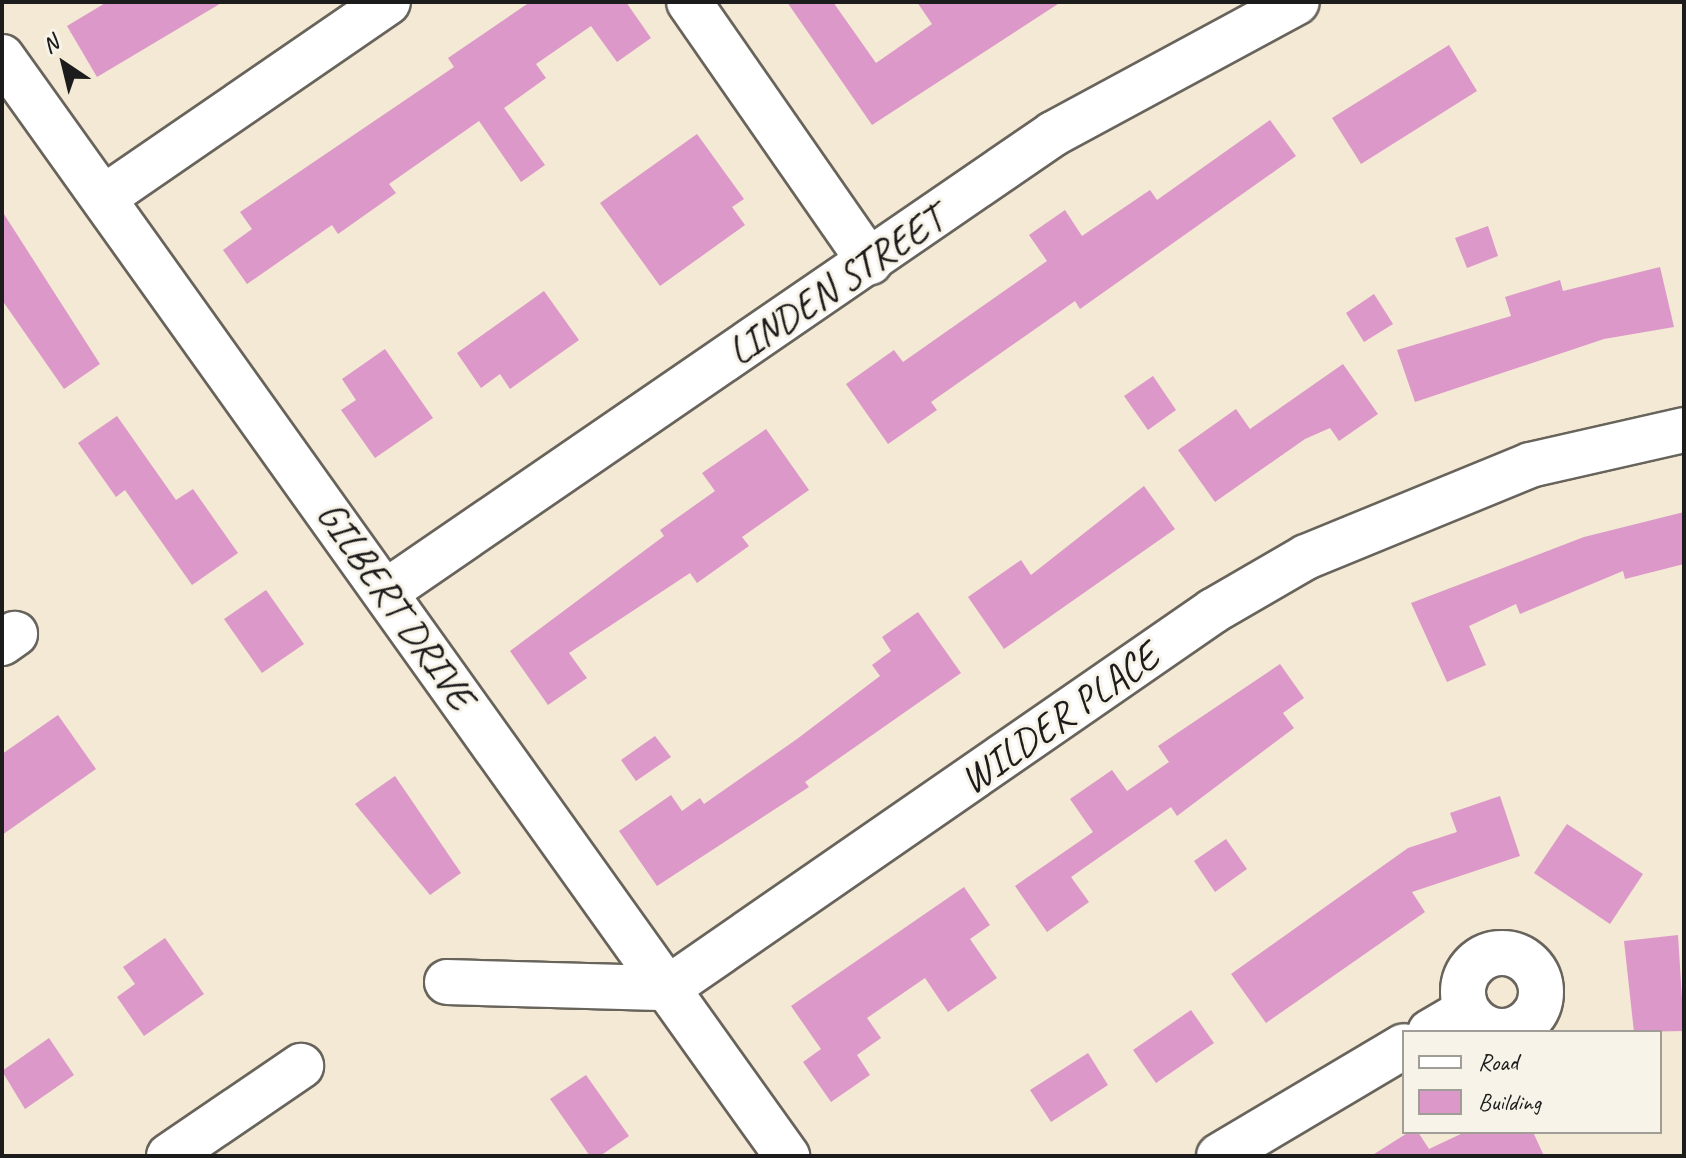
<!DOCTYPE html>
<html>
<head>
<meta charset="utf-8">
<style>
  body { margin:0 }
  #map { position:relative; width:1686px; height:1158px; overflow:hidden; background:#f4e9d4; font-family:Caveat,sans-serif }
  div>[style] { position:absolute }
  .building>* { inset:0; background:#db98c8 }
  .roads { filter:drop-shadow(2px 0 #68645c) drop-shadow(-2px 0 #68645c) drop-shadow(0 2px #68645c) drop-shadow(0 -2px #68645c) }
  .minor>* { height:44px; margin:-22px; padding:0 22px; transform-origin:22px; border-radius:22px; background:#fff }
  .minor>.ring { margin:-22px; padding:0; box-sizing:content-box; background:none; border:44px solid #fff; border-radius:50% }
  span { translate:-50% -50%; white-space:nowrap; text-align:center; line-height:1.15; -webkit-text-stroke:6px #f7f3e8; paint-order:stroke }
  .street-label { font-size:40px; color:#1c1c1c }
  .frame { position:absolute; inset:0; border:4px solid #1c1c1c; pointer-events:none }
  .legend { position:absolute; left:1402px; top:1030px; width:260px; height:104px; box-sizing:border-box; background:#f7f3e8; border:2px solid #9f9d96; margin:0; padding:10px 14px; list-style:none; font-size:24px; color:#1c1c1c }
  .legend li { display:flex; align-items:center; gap:16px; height:40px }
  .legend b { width:40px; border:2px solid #9f9d96 }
  .north { position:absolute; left:24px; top:24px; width:80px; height:80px; -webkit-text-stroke:6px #f7f3e8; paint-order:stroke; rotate:325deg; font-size:22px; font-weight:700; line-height:32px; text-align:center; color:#1c1c1c }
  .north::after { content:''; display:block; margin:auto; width:28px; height:36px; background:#1c1c1c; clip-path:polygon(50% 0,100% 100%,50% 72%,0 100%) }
</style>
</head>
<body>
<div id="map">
  <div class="building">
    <i style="clip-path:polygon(107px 2px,223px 2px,97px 77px,67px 26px)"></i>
    <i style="clip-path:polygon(530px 2px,626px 2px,651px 38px,617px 62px,591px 26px,536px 64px,546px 78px,504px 108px,545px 165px,521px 182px,479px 121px,389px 184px,396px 193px,338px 234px,332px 225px,247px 284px,223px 250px,252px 229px,240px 212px,454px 67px,448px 58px)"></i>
    <i style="clip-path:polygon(787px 2px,833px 2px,876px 63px,932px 24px,917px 2px,1061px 2px,872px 125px)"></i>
    <i style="clip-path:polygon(1449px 45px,1477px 91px,1361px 164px,1332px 118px)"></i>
    <i style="clip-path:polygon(1270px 120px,1296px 156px,1080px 309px,1075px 301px,931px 402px,937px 410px,888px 444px,846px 384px,894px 350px,903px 362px,1047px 261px,1029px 235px,1065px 210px,1082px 236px,1150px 190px,1157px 200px)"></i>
    <i style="clip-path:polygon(697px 134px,744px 199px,732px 207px,745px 225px,660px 286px,600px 203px)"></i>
    <i style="clip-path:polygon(2px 211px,100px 364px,64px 389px,2px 300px)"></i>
    <i style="clip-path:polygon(1488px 226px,1498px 256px,1467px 268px,1455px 238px)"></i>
    <i style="clip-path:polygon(1660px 267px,1674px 327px,1604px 339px,1415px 402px,1397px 350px,1511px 316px,1505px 297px,1560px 280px,1563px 291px)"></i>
    <i style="clip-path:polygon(544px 291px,579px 340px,510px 389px,500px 374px,481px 388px,457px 353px)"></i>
    <i style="clip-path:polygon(1374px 294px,1393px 324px,1364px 342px,1346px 313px)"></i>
    <i style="clip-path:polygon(385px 349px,433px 418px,375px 458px,341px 410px,356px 400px,342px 379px)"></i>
    <i style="clip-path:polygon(1343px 364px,1378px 414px,1339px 441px,1330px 428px,1305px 439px,1215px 502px,1178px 450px,1236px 409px,1250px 429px)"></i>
    <i style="clip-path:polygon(1153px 376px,1176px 410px,1148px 430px,1124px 396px)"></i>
    <i style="clip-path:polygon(117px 416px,176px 500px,193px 489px,238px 553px,192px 585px,125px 490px,116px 497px,78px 443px)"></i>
    <i style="clip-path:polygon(766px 429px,809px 490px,742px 537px,749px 546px,697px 583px,690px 573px,569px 653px,587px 678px,548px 705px,510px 651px,664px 536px,660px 530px,715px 491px,702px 473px)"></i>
    <i style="clip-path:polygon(1144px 486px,1175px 529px,1004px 649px,968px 597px,1021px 560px,1031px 575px)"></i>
    <i style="clip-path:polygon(1684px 512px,1684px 564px,1625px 579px,1623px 571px,1520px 614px,1516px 604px,1469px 626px,1486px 665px,1447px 682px,1411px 603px,1584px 537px)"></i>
    <i style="clip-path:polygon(266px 590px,304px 644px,262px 673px,224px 619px)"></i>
    <i style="clip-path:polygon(918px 612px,961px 673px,805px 782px,809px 787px,657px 886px,619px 831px,671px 795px,682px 811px,700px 798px,704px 804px,797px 739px,880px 676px,872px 665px,891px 651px,882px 637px)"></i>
    <i style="clip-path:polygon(1280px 664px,1304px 698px,1283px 713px,1294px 728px,1177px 816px,1171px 807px,1071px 877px,1089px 902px,1047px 932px,1015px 886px,1093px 832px,1070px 799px,1112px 770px,1127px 791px,1169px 762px,1158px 746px)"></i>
    <i style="clip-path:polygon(58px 715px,96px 769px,2px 835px,2px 754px)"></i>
    <i style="clip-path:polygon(655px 736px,671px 757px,636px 781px,621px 760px)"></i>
    <i style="clip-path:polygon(395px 776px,461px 873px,430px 895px,355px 804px)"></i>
    <i style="clip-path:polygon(1500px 796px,1520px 856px,1412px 892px,1425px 912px,1266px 1023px,1231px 974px,1408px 848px,1457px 832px,1450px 813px)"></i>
    <i style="clip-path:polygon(1567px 824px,1643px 874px,1610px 924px,1534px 873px)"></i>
    <i style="clip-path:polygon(1226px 839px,1247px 869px,1215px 892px,1194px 861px)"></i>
    <i style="clip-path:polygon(964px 887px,990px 925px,970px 939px,997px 978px,948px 1012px,925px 978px,867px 1018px,881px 1038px,857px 1055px,870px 1075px,831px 1102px,803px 1062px,821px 1049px,791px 1006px)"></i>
    <i style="clip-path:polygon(1678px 935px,1684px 1031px,1634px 1032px,1624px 941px)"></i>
    <i style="clip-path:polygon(165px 938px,204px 994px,144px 1036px,117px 997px,135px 984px,123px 967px)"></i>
    <i style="clip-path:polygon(1191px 1010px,1214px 1043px,1156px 1083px,1133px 1050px)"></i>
    <i style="clip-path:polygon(49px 1038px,74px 1075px,25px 1109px,2px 1071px)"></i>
    <i style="clip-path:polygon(1088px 1053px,1108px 1085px,1051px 1122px,1030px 1090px)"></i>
    <i style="clip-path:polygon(586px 1075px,629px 1136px,600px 1156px,590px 1156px,550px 1099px)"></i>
    <i style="clip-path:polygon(1409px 1132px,1418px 1132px,1429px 1149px,1465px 1132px,1533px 1132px,1544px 1156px,1371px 1156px)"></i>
  </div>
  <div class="roads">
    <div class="minor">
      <i style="left:689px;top:2px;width:317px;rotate:55.2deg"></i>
      <i style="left:2px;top:57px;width:1351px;rotate:54.46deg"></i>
      <i style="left:106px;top:196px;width:342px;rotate:-34.5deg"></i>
      <i style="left:387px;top:591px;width:808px;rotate:-34.46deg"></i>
      <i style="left:1053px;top:134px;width:277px;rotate:-28.4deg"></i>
      <i style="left:2px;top:643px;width:16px;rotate:-35deg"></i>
      <i class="ring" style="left:1463px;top:953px;width:34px;height:34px"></i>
      <i style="left:447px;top:982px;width:221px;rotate:1.6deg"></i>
      <i style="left:668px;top:988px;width:663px;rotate:-34.67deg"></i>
      <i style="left:1213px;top:611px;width:108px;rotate:-30.1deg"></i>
      <i style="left:1306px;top:557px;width:242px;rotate:-22.3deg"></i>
      <i style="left:1530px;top:465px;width:158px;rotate:-12.8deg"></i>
      <i style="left:1430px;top:1032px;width:42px;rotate:-30.3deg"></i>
      <i style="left:169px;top:1156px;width:160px;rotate:-34.3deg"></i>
      <i style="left:1219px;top:1156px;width:215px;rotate:-30.7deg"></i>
    </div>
  </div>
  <div class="street-label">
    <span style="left:835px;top:285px;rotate:-34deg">LINDEN STREET</span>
    <span style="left:396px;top:605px;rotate:55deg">GILBERT DRIVE</span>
    <span style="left:1059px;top:718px;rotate:-35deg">WILDER PLACE</span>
  </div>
  <div class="frame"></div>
  <ul class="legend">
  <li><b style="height:10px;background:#fff"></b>Road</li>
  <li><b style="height:22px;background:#db98c8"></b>Building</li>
  </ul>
  <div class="north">N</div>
</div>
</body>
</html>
